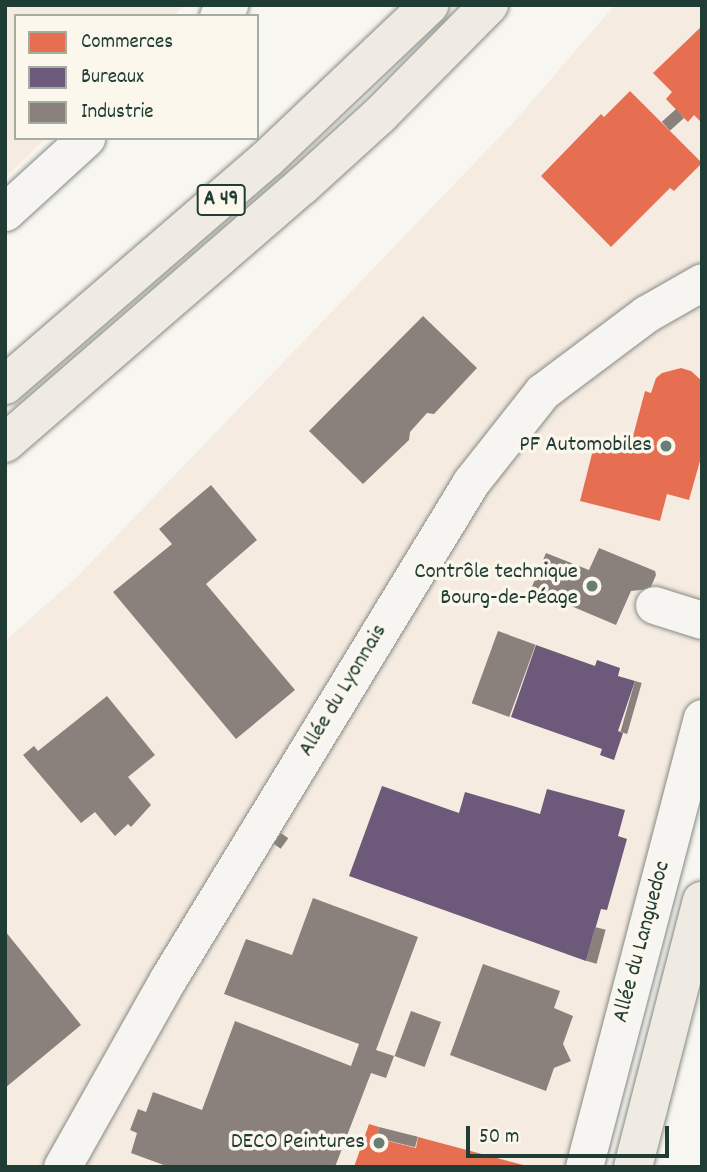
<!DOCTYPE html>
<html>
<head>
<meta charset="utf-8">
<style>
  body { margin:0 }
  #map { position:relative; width:707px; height:1172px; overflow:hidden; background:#f8f6f0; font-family:Dekko,sans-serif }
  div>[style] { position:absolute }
  .built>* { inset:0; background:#f6ebe0 }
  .shops>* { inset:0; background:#e76f51 }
  .offices>* { inset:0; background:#6d597a }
  .industry>* { inset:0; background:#8a817c; transform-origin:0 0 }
  .roads { filter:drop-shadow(0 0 2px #868b86) drop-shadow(0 0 2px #868b86) }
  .minor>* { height:37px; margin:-18.5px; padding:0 18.5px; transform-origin:18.5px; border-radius:18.5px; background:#f6f5f1 }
  .major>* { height:38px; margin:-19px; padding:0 19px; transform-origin:19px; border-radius:19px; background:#f0ebe2 }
  .highway>* { height:38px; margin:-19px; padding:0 19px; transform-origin:19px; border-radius:19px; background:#f0ebe2 }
  .dots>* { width:19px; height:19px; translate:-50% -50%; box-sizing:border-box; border:4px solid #fbf7ec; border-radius:50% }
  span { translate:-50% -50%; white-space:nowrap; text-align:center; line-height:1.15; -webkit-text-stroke:7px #fbf7ec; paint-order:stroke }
  .shield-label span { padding:2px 5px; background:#fbf7ec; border:2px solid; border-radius:5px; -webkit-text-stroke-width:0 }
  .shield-label { font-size:21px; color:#1f3d34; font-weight:700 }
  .poi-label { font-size:23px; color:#1f3d34 }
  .right { translate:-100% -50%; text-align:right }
  .street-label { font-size:23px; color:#1f3d34 }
  .frame { position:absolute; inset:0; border:7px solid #1f3d34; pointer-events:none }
  .legend { position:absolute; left:14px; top:14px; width:245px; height:126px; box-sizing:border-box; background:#fbf7ec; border:2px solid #a3ada2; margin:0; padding:9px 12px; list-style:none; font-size:21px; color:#1f3d34 }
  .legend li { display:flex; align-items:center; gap:14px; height:35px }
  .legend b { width:35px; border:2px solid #a3ada2 }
  .scale { position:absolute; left:466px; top:1126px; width:203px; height:32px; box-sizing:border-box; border:4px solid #1f3d34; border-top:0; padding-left:9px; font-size:21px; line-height:24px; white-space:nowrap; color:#1f3d34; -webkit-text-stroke:5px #fbf7ec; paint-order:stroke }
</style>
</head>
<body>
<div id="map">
  <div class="built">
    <div style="clip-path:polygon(5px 5px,184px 5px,174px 16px,16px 16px,16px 138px,46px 138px,5px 178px)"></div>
    <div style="clip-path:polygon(615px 5px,702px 5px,702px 760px,582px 1167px,5px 1167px,5px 641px,75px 579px,512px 124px)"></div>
  </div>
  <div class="shops">
    <div style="clip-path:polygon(702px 26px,702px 123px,694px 115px,688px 122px,684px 118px,666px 99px,672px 92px,653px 73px)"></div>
    <div style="clip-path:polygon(630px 91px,702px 163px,674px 191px,670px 188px,611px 247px,541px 176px,601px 114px,604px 117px)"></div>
    <div style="clip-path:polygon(681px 368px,691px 371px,702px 381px,702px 454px,689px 500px,667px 494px,660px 521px,580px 501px,595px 442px,629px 451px,645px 391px,651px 393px,656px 378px,662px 373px)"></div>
    <div style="clip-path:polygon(369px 1124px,379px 1127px,376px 1138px,416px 1148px,418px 1137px,531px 1167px,354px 1167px)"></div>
  </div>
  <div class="offices">
    <div style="clip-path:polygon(536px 645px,595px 666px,597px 660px,620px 668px,618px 676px,635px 681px,618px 731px,623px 733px,614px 760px,600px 755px,602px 749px,511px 717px)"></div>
    <div style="clip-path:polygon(382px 786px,459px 813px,465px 792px,540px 814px,547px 789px,625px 810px,618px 836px,627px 839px,607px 910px,601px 909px,586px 961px,349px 876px)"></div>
  </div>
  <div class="industry">
    <div style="left:676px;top:109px;width:12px;height:19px;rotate:48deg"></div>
    <div style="clip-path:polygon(423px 316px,477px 368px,434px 414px,427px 413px,410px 432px,409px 440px,363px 484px,309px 431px)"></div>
    <div style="clip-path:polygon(211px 485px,257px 540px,206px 584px,295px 690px,236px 739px,113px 592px,172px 544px,159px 529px)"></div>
    <div style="clip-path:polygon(599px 548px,655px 571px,656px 575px,650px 589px,631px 591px,616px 625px,531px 589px,546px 553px,589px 570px)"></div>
    <div style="left:498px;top:631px;width:40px;height:77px;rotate:20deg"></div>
    <div style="left:635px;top:681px;width:7px;height:53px;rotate:16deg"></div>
    <div style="clip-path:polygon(107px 696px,155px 755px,128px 777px,151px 805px,131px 827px,128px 824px,115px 836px,95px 812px,81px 823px,23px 755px,34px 746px,38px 751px)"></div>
    <div style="left:281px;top:833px;width:9px;height:13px;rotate:36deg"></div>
    <div style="clip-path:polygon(313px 898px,418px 937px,376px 1050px,394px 1056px,386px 1078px,371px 1073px,335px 1167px,169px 1167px,131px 1153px,137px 1133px,130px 1130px,138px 1109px,146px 1112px,153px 1092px,202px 1110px,235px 1021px,351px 1066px,359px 1044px,224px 994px,246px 939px,292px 955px)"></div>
    <div style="left:595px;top:927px;width:11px;height:35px;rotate:15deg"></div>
    <div style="clip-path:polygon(5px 931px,81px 1025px,5px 1088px)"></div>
    <div style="clip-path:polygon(483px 964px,560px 991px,554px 1008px,573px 1016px,563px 1044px,571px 1061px,554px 1068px,546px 1091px,450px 1055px)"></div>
    <div style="left:411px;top:1011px;width:32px;height:48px;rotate:20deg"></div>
    <div style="left:379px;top:1127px;width:40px;height:11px;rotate:14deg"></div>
  </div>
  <div class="roads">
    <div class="minor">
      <div style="left:218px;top:16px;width:16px;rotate:-45deg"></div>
      <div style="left:5px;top:212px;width:110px;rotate:-42.4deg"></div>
      <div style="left:654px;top:605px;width:50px;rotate:17.4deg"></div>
      <div style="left:62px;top:1167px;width:216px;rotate:-60.6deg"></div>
      <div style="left:168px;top:979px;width:582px;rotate:-58.63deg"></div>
      <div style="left:471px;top:482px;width:115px;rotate:-51.7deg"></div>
      <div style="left:542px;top:392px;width:130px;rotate:-36.9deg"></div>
      <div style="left:646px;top:314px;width:64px;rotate:-29.7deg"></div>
      <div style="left:584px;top:1167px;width:464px;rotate:-75.3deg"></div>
    </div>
    <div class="major">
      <div style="left:633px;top:1167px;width:275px;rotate:-75.5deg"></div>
    </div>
    <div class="highway">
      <div style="left:5px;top:385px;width:346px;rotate:-40.8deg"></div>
      <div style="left:267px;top:159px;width:224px;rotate:-43.5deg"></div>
      <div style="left:5px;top:443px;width:393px;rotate:-40.9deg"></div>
      <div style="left:302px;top:186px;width:105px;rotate:-42.3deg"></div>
      <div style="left:380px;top:115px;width:155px;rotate:-45.3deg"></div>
    </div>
  </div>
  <div class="dots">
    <div style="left:666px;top:446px;background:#6b7e76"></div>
    <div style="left:592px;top:586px;background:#6b7e76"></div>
    <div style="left:379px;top:1143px;background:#6b7e76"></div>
  </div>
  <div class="shield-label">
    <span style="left:221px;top:200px">A 49</span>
  </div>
  <div class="poi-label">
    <span class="right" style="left:652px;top:446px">PF Automobiles</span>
    <span class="right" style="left:578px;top:586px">Contrôle technique<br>Bourg-de-Péage</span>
    <span class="right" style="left:365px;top:1143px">DECO Peintures</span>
  </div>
  <div class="street-label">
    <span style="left:344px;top:691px;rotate:-59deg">Allée du Lyonnais</span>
    <span style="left:643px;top:942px;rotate:-75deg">Allée du Languedoc</span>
  </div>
  <div class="frame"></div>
  <ul class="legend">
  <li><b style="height:19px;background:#e76f51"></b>Commerces</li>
  <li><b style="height:19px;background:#6d597a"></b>Bureaux</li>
  <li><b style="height:19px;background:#8a817c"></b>Industrie</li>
  </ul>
  <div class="scale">50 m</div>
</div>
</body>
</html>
